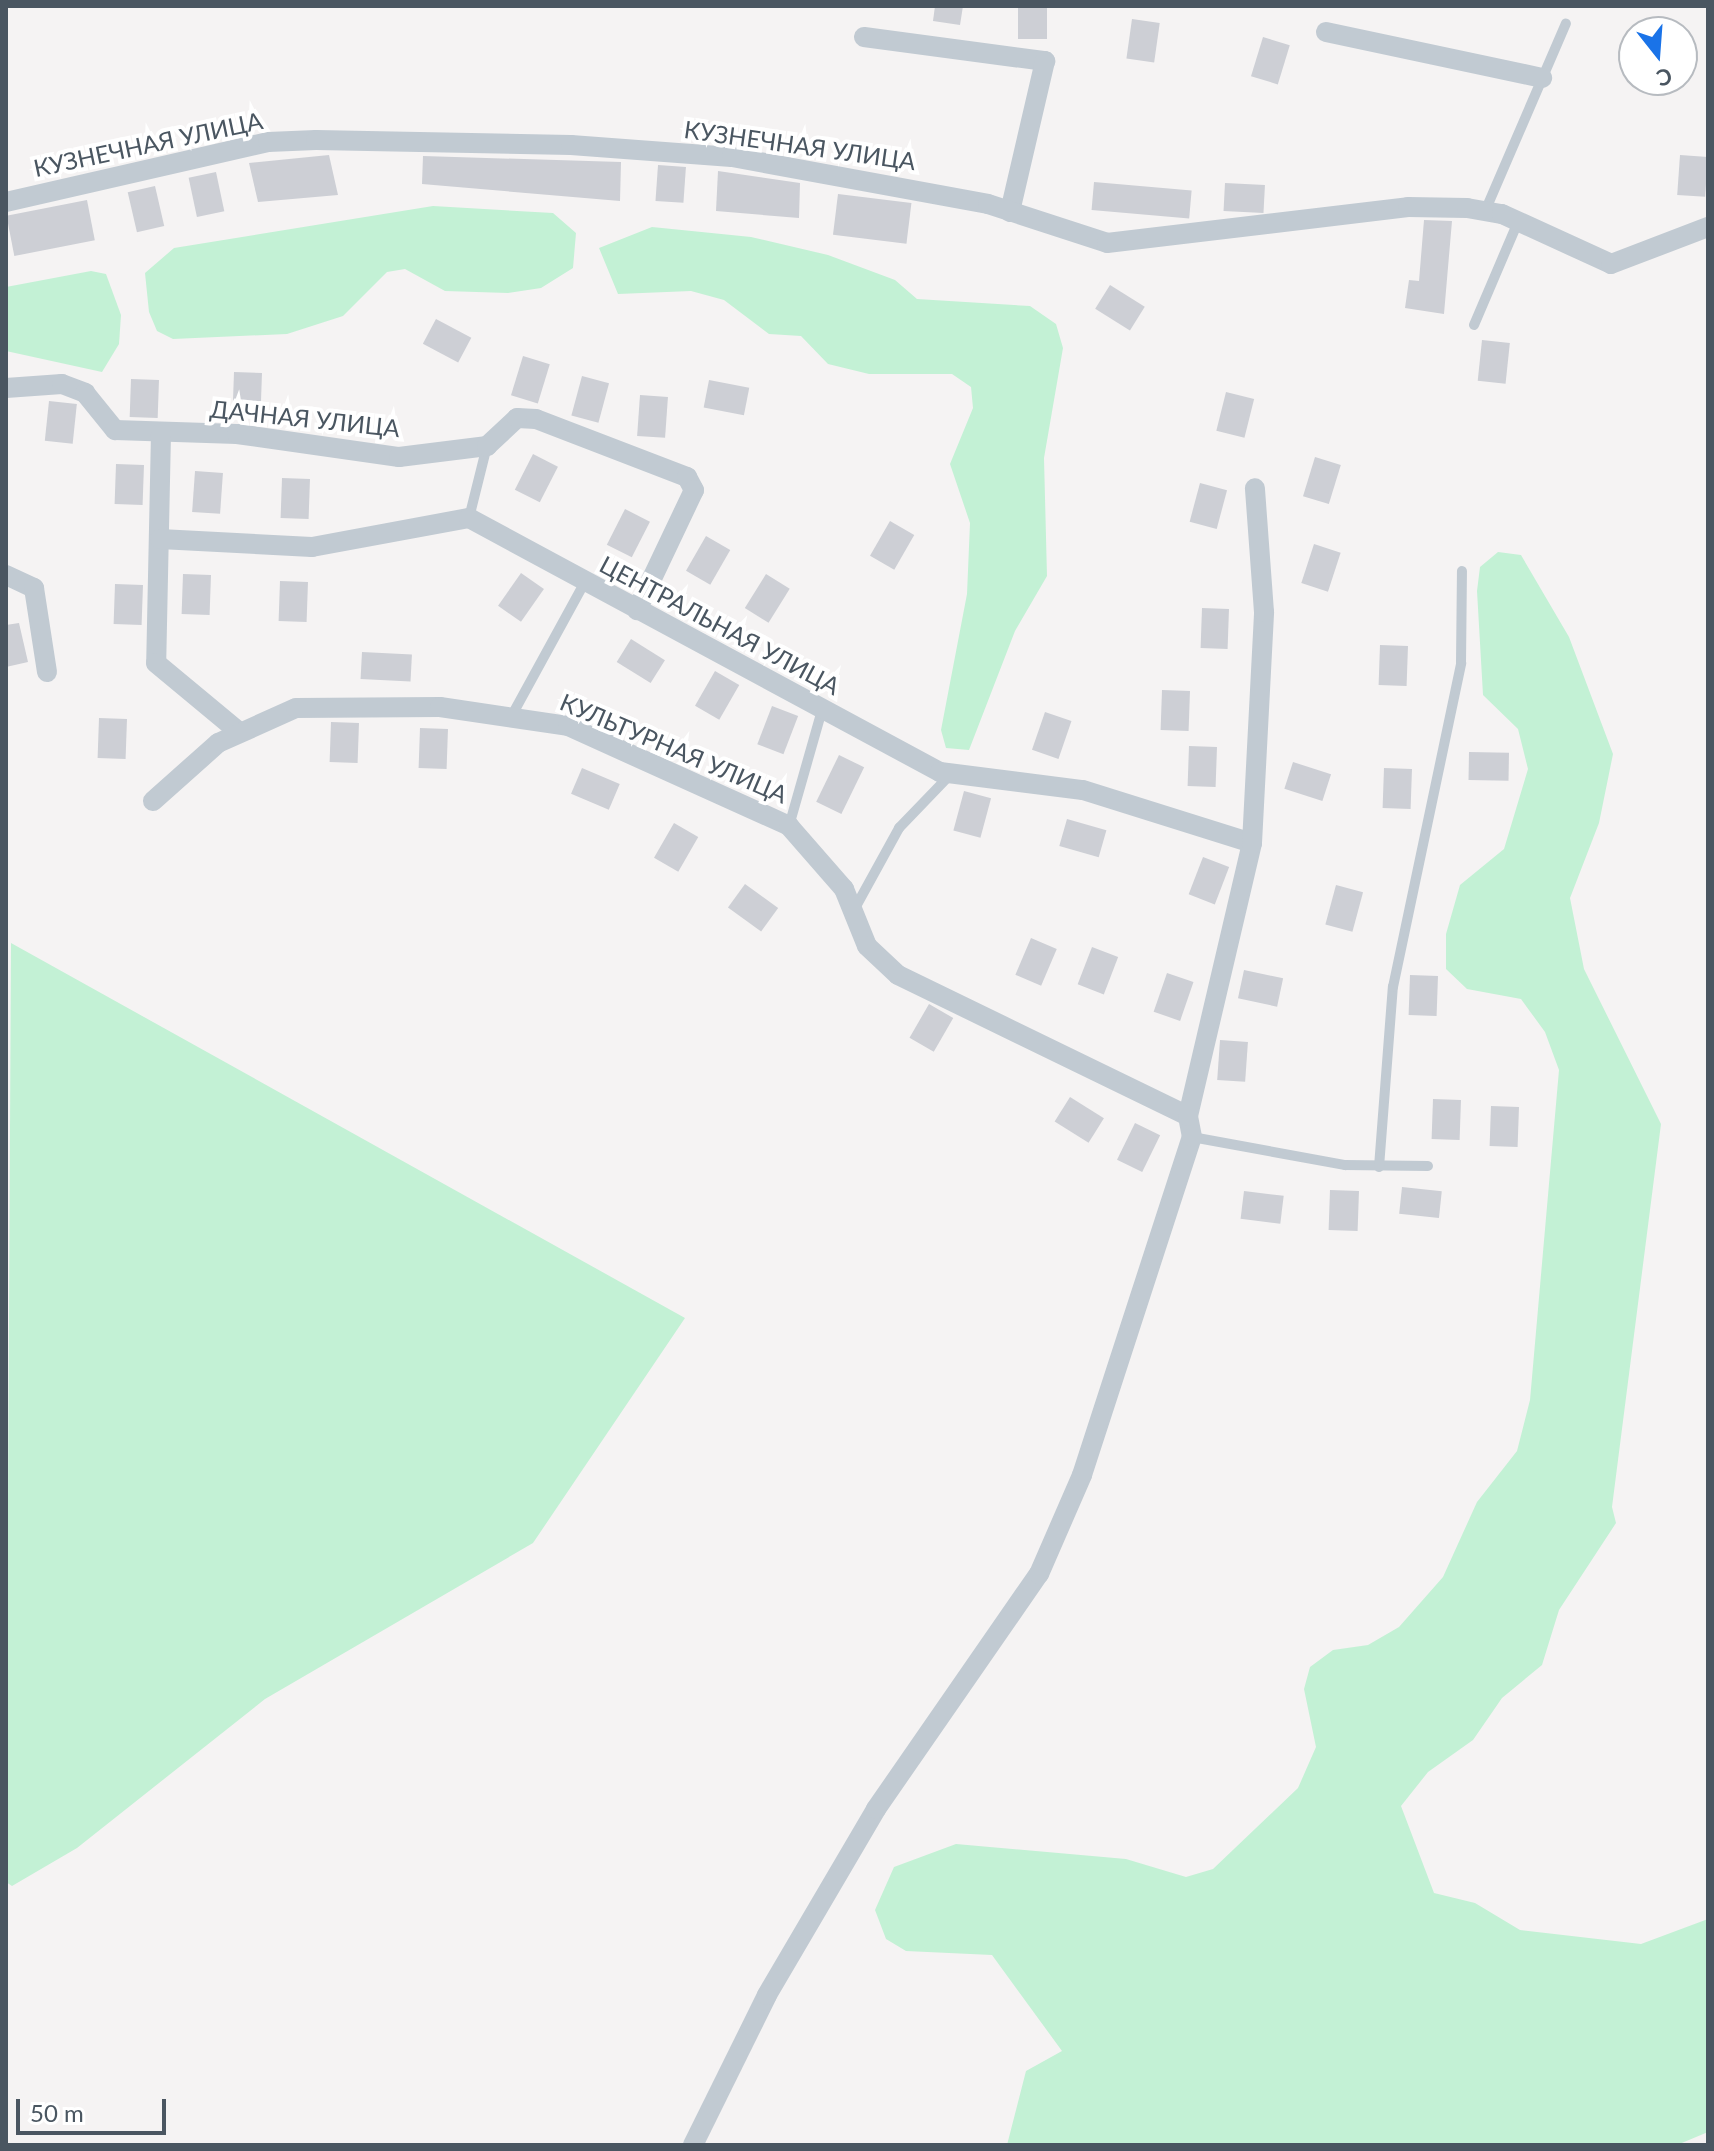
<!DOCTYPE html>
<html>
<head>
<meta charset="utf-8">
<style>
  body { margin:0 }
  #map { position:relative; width:1714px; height:2151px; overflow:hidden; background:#f5f3f3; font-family:Lato,sans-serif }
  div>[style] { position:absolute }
  .green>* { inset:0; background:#c3f1d5 }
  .building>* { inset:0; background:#cdcfd5; transform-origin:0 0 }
  .service>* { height:10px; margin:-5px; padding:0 5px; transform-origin:5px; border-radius:5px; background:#c1cad2 }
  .minor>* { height:20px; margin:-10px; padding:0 10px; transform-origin:10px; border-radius:10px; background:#c1cad2 }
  span { translate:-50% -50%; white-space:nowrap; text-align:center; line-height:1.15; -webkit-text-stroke:8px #fff; paint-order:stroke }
  .street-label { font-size:24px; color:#4a5661 }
  .frame { position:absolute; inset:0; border:8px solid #4a5661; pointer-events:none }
  .north { position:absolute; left:1618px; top:16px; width:80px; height:80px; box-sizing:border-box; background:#fff; border:2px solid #b7bbc0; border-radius:50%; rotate:163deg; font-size:22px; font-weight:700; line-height:32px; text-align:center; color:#4a5661 }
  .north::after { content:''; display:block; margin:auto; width:28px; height:36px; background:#1a73e8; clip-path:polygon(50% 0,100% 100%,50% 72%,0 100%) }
  .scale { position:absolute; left:16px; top:2099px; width:150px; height:36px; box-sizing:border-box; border:4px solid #4a5661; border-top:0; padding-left:10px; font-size:24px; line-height:28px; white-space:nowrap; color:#4a5661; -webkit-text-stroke:6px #fff; paint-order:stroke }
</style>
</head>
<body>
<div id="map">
  <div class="green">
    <div style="clip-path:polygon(433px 206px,553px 213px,576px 233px,573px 268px,541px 288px,508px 293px,445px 291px,405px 269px,387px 272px,343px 316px,287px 334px,173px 339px,157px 331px,149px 312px,145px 273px,174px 248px)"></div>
    <div style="clip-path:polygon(652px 227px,751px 237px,828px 255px,895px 280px,917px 299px,1030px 306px,1056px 324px,1063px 348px,1044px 458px,1047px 576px,1015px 631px,969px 750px,946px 748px,941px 730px,967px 594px,970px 523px,950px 464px,973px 408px,971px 387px,952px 374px,869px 374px,828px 364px,801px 336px,769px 334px,724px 300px,691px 291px,618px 294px,599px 248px)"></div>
    <div style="clip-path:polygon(91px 271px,106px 274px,121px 315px,119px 344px,102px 372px,6px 351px,6px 287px)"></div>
    <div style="clip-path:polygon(1498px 552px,1521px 555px,1569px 637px,1613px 754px,1599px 823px,1570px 898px,1584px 969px,1661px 1124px,1612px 1507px,1616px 1523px,1559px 1610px,1542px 1665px,1502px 1698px,1473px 1740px,1428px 1772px,1401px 1806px,1434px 1893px,1475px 1903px,1520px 1930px,1641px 1944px,1708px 1919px,1708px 2132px,1677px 2145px,1007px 2145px,1026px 2071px,1062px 2051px,992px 1955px,906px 1951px,886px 1939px,875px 1910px,894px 1867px,956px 1844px,1126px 1859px,1186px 1877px,1213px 1869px,1298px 1788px,1316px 1747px,1304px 1689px,1310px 1667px,1333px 1650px,1368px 1645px,1399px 1627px,1443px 1577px,1477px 1502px,1517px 1451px,1530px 1400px,1559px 1070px,1545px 1032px,1521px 999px,1467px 989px,1446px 969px,1446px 934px,1460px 885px,1504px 849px,1528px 769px,1518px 729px,1483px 695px,1477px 591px,1480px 567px)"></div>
    <div style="clip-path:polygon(11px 943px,685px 1318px,533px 1543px,265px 1699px,77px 1848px,12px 1886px,6px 1882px)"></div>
  </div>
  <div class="building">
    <div style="clip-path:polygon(935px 6px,963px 6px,960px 25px,933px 21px)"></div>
    <div style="left:1018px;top:6px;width:29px;height:33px"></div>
    <div style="left:1132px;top:19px;width:28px;height:40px;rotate:8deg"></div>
    <div style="left:1263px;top:37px;width:28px;height:41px;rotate:17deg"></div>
    <div style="clip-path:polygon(329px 155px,338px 195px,258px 202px,249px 163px)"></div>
    <div style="left:1680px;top:155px;width:28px;height:40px;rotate:4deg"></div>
    <div style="clip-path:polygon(423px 156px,621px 162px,620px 201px,422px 184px)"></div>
    <div style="left:658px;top:165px;width:28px;height:36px;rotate:4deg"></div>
    <div style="clip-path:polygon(718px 171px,800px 183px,799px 218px,716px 211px)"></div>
    <div style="left:216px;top:172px;width:40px;height:28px;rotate:78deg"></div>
    <div style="left:1094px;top:182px;width:98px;height:28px;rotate:5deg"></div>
    <div style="left:1225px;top:183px;width:40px;height:28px;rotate:3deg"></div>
    <div style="left:155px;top:186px;width:41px;height:28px;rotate:77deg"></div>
    <div style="left:838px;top:194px;width:74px;height:41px;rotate:7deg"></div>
    <div style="left:87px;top:200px;width:41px;height:82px;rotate:79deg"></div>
    <div style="clip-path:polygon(1424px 220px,1452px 221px,1444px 314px,1405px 308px,1409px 280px,1419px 281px)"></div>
    <div style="left:1110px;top:285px;width:41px;height:28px;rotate:32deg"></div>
    <div style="left:436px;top:319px;width:40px;height:28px;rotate:28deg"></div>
    <div style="left:1482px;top:340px;width:28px;height:41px;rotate:6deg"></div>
    <div style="left:523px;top:356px;width:28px;height:41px;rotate:17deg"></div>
    <div style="left:234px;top:372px;width:28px;height:40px;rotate:2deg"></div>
    <div style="left:582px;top:376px;width:28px;height:41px;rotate:15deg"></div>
    <div style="left:131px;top:379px;width:28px;height:38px;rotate:2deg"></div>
    <div style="left:709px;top:380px;width:41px;height:28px;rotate:11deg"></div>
    <div style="left:1226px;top:392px;width:29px;height:40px;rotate:14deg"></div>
    <div style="left:640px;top:395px;width:28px;height:41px;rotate:4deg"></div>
    <div style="left:49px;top:401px;width:28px;height:40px;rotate:6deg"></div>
    <div style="left:533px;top:454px;width:28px;height:40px;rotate:27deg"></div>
    <div style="left:1315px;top:457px;width:27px;height:41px;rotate:17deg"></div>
    <div style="left:116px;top:464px;width:28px;height:40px;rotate:2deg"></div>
    <div style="left:195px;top:471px;width:28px;height:41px;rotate:4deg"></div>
    <div style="left:282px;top:478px;width:28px;height:40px;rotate:2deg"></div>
    <div style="left:1200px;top:483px;width:28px;height:40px;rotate:15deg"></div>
    <div style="left:625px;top:509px;width:28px;height:40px;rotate:27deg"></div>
    <div style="left:890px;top:521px;width:28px;height:40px;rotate:30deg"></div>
    <div style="left:706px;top:536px;width:28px;height:40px;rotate:30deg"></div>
    <div style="left:1314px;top:544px;width:28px;height:41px;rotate:18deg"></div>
    <div style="left:521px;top:573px;width:28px;height:40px;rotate:35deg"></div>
    <div style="left:183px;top:574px;width:28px;height:40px;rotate:2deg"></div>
    <div style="left:766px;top:574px;width:28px;height:40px;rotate:32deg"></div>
    <div style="left:280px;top:581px;width:28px;height:40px;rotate:2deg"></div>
    <div style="left:115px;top:584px;width:28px;height:40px;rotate:2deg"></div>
    <div style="left:1202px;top:608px;width:27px;height:40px;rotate:2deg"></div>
    <div style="clip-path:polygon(19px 623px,28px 662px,6px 667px,6px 625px)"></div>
    <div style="left:631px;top:639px;width:40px;height:27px;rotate:32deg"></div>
    <div style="left:1380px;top:645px;width:28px;height:40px;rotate:2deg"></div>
    <div style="left:362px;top:652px;width:50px;height:27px;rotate:3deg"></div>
    <div style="left:715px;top:671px;width:28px;height:40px;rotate:30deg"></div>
    <div style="left:1162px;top:690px;width:28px;height:40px;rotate:2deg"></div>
    <div style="left:772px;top:706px;width:28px;height:41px;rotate:21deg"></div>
    <div style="left:1045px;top:712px;width:28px;height:40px;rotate:19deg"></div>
    <div style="left:99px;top:718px;width:28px;height:40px;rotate:2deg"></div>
    <div style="left:331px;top:722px;width:28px;height:40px;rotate:2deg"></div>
    <div style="left:420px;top:728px;width:28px;height:40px;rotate:2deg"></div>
    <div style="left:1189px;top:746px;width:28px;height:40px;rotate:2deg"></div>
    <div style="left:1469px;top:752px;width:40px;height:28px;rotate:1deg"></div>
    <div style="left:839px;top:755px;width:28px;height:52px;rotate:26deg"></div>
    <div style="left:1293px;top:762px;width:40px;height:28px;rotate:18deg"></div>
    <div style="left:582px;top:768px;width:41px;height:28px;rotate:23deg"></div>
    <div style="left:1384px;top:768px;width:28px;height:40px;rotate:2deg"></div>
    <div style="left:964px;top:791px;width:28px;height:41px;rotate:15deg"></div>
    <div style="left:1067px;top:819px;width:41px;height:28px;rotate:16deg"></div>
    <div style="left:674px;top:823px;width:28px;height:40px;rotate:30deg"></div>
    <div style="left:1203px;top:857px;width:28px;height:40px;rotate:21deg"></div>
    <div style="left:745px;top:884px;width:41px;height:29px;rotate:36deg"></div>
    <div style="left:1336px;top:885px;width:28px;height:41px;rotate:15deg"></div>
    <div style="left:1031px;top:938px;width:28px;height:40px;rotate:23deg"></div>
    <div style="left:1092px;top:947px;width:28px;height:40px;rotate:21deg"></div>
    <div style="left:1244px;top:970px;width:40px;height:29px;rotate:12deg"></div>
    <div style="left:1167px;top:973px;width:28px;height:41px;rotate:19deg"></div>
    <div style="left:1410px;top:975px;width:28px;height:40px;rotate:2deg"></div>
    <div style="left:929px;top:1004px;width:28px;height:39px;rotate:30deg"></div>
    <div style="left:1220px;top:1040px;width:28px;height:40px;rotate:4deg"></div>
    <div style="left:1070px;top:1097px;width:40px;height:29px;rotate:32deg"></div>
    <div style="left:1433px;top:1099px;width:28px;height:40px;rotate:2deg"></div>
    <div style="left:1491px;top:1106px;width:28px;height:40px;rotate:2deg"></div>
    <div style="left:1135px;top:1123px;width:28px;height:41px;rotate:26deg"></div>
    <div style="left:1402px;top:1187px;width:40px;height:27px;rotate:6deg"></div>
    <div style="left:1330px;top:1190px;width:29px;height:40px;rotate:2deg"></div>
    <div style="left:1244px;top:1191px;width:40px;height:28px;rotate:7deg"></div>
  </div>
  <div class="service">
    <div style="left:1486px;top:209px;width:202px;rotate:-66.7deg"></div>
    <div style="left:1474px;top:325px;width:112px;rotate:-66.9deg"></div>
    <div style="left:469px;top:518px;width:74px;rotate:-76deg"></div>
    <div style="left:511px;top:717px;width:154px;rotate:-61.3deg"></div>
    <div style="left:789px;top:826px;width:121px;rotate:-74.1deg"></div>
    <div style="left:854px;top:910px;width:94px;rotate:-61.2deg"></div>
    <div style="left:899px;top:828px;width:72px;rotate:-46.1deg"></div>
    <div style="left:1192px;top:1137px;width:156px;rotate:10.4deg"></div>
    <div style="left:1345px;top:1165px;width:83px;rotate:0.7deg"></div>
    <div style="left:1379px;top:1167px;width:181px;rotate:-85.6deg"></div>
    <div style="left:1393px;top:987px;width:331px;rotate:-78.1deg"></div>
    <div style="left:1461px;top:663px;width:92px;rotate:-89.4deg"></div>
  </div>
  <div class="minor">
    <div style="left:1326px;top:32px;width:221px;rotate:12deg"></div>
    <div style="left:864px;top:37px;width:183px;rotate:7.6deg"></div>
    <div style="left:1045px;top:61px;width:155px;rotate:103.1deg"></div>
    <div style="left:6px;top:202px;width:269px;rotate:-12.9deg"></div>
    <div style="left:268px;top:142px;width:48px;rotate:-2.4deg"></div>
    <div style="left:316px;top:140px;width:255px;rotate:1.1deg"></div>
    <div style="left:571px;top:145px;width:161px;rotate:4.3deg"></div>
    <div style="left:732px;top:157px;width:260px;rotate:10.4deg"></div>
    <div style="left:988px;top:204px;width:125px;rotate:18.1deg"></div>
    <div style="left:1107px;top:243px;width:303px;rotate:-6.8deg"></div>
    <div style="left:1408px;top:207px;width:59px;rotate:1deg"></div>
    <div style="left:1467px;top:208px;width:36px;rotate:10deg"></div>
    <div style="left:1502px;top:214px;width:120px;rotate:24.6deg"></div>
    <div style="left:1611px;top:264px;width:104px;rotate:-20.9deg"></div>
    <div style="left:6px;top:388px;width:56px;rotate:-4.1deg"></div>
    <div style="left:62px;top:384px;width:25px;rotate:21deg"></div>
    <div style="left:85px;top:393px;width:48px;rotate:51deg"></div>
    <div style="left:115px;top:430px;width:122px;rotate:1.9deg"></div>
    <div style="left:237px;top:434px;width:164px;rotate:8.1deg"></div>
    <div style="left:399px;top:457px;width:89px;rotate:-7.1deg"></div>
    <div style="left:487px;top:446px;width:41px;rotate:-43deg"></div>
    <div style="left:517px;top:418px;width:19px;rotate:3deg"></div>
    <div style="left:536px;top:419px;width:162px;rotate:21deg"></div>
    <div style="left:687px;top:477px;width:15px;rotate:62deg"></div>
    <div style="left:694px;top:490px;width:133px;rotate:115.4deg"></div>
    <div style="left:161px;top:433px;width:230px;rotate:91.2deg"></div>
    <div style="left:156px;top:663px;width:108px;rotate:39.7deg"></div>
    <div style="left:160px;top:539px;width:152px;rotate:3deg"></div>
    <div style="left:312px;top:547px;width:160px;rotate:-10.5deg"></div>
    <div style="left:469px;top:518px;width:535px;rotate:28.34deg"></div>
    <div style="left:940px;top:772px;width:144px;rotate:7.2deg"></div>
    <div style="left:1083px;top:790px;width:177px;rotate:17.4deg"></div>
    <div style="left:6px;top:575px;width:31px;rotate:25deg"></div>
    <div style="left:34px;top:588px;width:85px;rotate:81.2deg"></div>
    <div style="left:153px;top:801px;width:87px;rotate:-41.7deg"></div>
    <div style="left:218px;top:743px;width:85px;rotate:-24.2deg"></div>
    <div style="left:296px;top:708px;width:144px;rotate:-0.4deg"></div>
    <div style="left:440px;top:707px;width:129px;rotate:8.4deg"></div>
    <div style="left:568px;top:726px;width:243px;rotate:24.3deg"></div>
    <div style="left:789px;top:826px;width:84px;rotate:48.9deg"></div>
    <div style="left:844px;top:889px;width:61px;rotate:68deg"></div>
    <div style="left:867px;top:946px;width:42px;rotate:43.1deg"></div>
    <div style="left:898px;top:975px;width:322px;rotate:25.9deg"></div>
    <div style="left:693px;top:2145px;width:167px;rotate:-63.7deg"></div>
    <div style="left:767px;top:1995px;width:216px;rotate:-59.6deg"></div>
    <div style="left:876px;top:1809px;width:286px;rotate:-55.3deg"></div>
    <div style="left:1039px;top:1574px;width:108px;rotate:-66.5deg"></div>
    <div style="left:1082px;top:1475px;width:355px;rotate:-72deg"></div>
    <div style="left:1192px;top:1137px;width:21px;rotate:-101deg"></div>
    <div style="left:1188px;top:1116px;width:280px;rotate:-76.8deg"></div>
    <div style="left:1252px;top:843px;width:231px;rotate:-87deg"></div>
    <div style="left:1264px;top:612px;width:124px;rotate:-94.2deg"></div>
  </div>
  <div class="street-label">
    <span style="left:148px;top:144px;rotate:-12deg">КУЗНЕЧНАЯ УЛИЦА</span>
    <span style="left:800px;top:145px;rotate:8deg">КУЗНЕЧНАЯ УЛИЦА</span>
    <span style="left:305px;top:418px;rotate:6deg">ДАЧНАЯ УЛИЦА</span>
    <span style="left:720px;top:625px;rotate:28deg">ЦЕНТРАЛЬНАЯ УЛИЦА</span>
    <span style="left:674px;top:748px;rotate:23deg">КУЛЬТУРНАЯ УЛИЦА</span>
  </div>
  <div class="frame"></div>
  <div class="north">С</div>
  <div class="scale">50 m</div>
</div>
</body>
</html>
